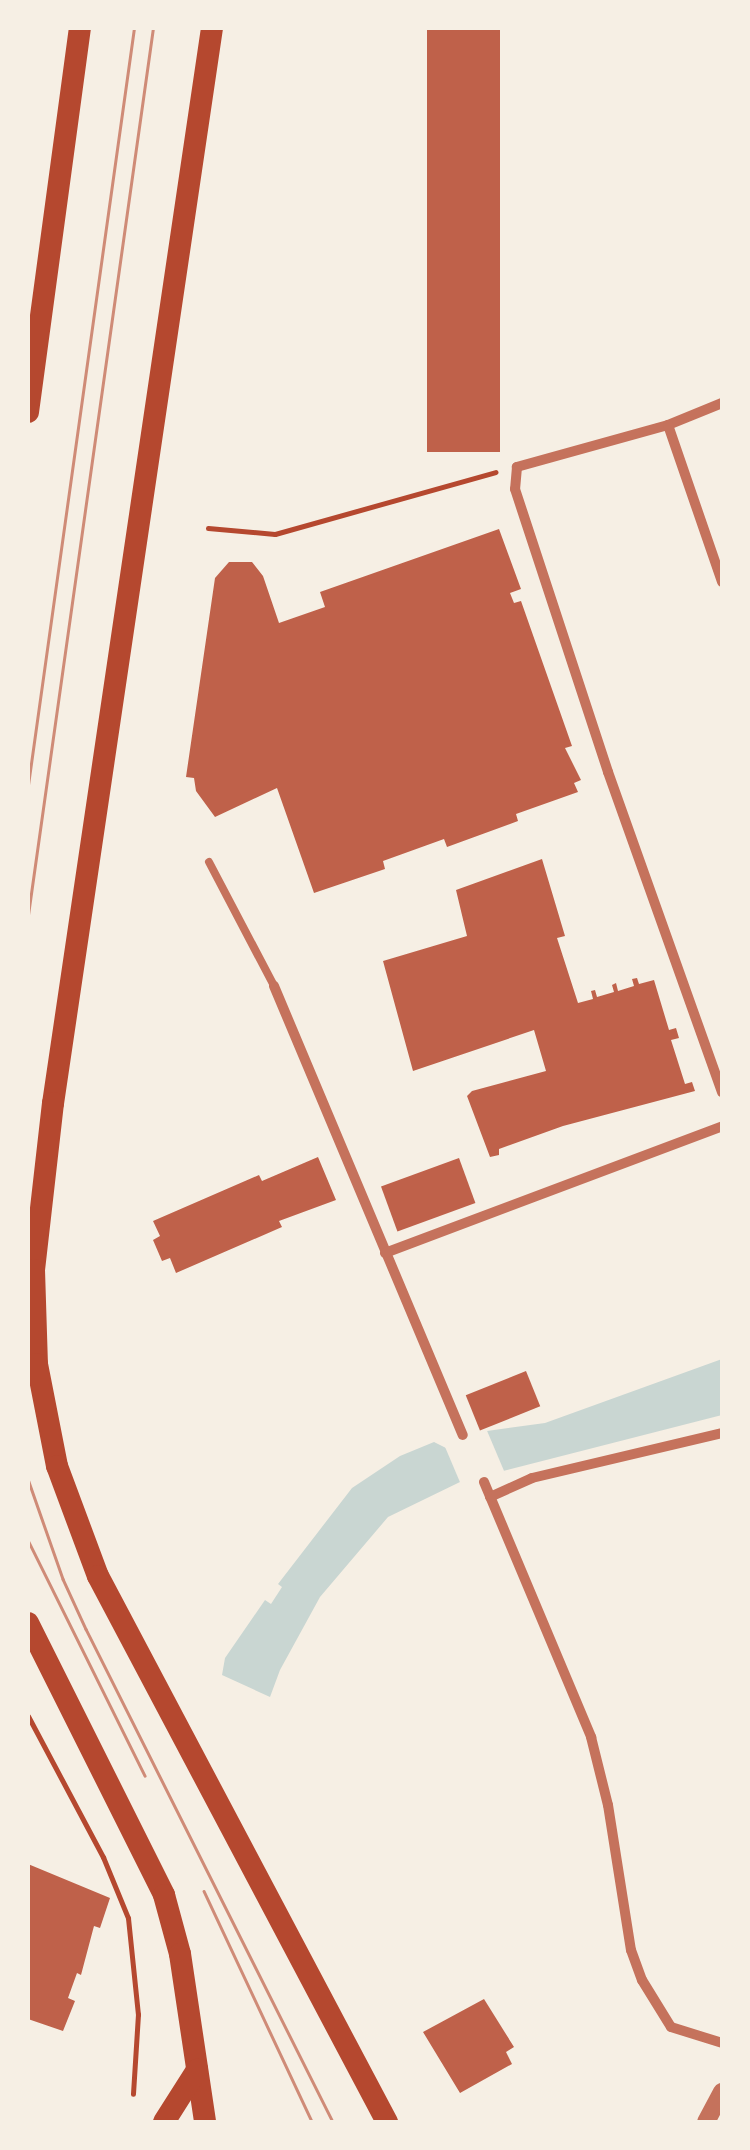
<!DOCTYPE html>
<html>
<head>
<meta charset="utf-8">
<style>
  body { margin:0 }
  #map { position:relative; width:750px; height:2150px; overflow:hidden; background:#f6efe4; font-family:"PT Sans",sans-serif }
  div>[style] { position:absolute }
  .water>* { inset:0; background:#c9d6d2 }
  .pier>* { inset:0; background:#f6efe4; transform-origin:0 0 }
  .building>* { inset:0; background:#bf614a; transform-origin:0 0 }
  .path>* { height:5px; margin:-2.5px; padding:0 2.5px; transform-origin:2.5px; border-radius:2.5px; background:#b5482f }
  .service>* { height:8px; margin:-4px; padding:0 4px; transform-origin:4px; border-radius:4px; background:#c5725c }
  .minor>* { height:10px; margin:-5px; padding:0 5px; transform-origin:5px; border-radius:5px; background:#c5725c }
  .tertiary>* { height:18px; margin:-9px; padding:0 9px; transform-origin:9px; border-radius:9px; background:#c5725c }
  .primary>* { height:22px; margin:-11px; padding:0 11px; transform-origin:11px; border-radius:11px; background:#b5482f }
  .tram>* { height:2.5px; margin:-1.25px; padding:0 1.25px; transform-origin:1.25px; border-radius:1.25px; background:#cf8b77 }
  span { translate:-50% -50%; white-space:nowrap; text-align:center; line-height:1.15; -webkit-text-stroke:10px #f6efe4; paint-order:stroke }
  .frame { position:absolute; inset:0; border:30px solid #f6efe4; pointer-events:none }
</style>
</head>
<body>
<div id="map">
  <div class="water">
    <div style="clip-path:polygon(722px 1359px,722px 1415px,460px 1482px,388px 1517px,320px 1597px,280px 1670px,270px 1697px,222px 1675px,225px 1658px,265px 1600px,271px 1604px,282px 1587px,278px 1584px,352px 1488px,400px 1456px,434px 1442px,446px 1448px,487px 1431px,545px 1423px)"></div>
  </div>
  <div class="pier">
    <div style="left:485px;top:1426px;width:51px;height:45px;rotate:67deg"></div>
  </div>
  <div class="building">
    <div style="left:427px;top:28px;width:73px;height:424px"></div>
    <div style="clip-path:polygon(499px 529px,521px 589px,510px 593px,514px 603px,521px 601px,572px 746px,565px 748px,581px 780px,574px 783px,578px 792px,516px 814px,518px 821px,447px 847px,444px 839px,383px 861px,385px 869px,314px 893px,277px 788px,215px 817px,196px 791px,194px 778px,186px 777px,215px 578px,229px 562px,252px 562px,263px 576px,279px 623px,325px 607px,320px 592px)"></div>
    <div style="clip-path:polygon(542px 859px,565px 936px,557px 938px,578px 1003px,593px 999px,591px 991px,595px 990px,597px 997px,614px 992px,612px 985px,616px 983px,618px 991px,634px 986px,632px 979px,637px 978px,639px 984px,654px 980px,669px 1030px,676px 1028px,679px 1038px,671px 1040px,685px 1084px,692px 1082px,695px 1091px,563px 1126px,499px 1149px,499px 1155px,490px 1157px,467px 1096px,472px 1091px,546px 1071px,534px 1030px,413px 1071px,383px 961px,467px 936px,456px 890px)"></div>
    <div style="clip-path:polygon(318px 1157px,336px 1200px,279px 1221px,282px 1227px,176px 1273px,170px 1258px,162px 1261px,153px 1240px,160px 1236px,153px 1221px,259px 1175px,262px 1181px)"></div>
    <div style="left:459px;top:1158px;width:48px;height:83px;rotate:70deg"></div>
    <div style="left:526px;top:1371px;width:38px;height:65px;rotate:68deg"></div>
    <div style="clip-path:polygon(28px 1864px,110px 1898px,100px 1928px,94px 1926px,81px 1975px,77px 1973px,68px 1998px,75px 2001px,63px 2031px,28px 2019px)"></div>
    <div style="clip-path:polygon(484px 1999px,514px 2047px,506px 2052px,512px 2064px,460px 2093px,423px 2032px)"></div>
  </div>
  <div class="path">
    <div style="left:208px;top:528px;width:67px;rotate:5.1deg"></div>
    <div style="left:275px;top:534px;width:229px;rotate:-15.7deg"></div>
    <div style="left:28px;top:1716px;width:160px;rotate:62deg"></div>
    <div style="left:103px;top:1857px;width:66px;rotate:67.7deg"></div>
    <div style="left:128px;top:1918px;width:97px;rotate:84.1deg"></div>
    <div style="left:138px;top:2014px;width:80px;rotate:93.6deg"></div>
  </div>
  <div class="service">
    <div style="left:209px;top:862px;width:140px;rotate:62.3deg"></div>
  </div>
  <div class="minor">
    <div style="left:722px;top:403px;width:58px;rotate:157.8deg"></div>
    <div style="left:668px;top:425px;width:157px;rotate:164.5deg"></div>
    <div style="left:517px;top:467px;width:22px;rotate:95deg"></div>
    <div style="left:515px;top:489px;width:298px;rotate:71.8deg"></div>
    <div style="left:608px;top:772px;width:340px;rotate:70.4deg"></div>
    <div style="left:668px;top:425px;width:166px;rotate:71deg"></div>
    <div style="left:274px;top:986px;width:487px;rotate:67.2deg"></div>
    <div style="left:385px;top:1253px;width:360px;rotate:-20.6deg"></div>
    <div style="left:484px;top:1482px;width:277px;rotate:67.2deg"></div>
    <div style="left:591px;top:1737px;width:70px;rotate:76deg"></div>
    <div style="left:608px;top:1805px;width:147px;rotate:81deg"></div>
    <div style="left:631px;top:1950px;width:32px;rotate:70deg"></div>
    <div style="left:642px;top:1980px;width:55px;rotate:58.3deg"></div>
    <div style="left:671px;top:2027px;width:53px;rotate:17.4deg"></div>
    <div style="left:490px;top:1497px;width:46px;rotate:-24.3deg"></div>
    <div style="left:532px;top:1478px;width:195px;rotate:-13.3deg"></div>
  </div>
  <div class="tertiary">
    <div style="left:706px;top:2122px;width:34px;rotate:-62deg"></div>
  </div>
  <div class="primary">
    <div style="left:212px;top:28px;width:1087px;rotate:98.41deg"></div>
    <div style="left:53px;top:1103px;width:168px;rotate:96.5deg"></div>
    <div style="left:34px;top:1270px;width:94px;rotate:88.2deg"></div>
    <div style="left:37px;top:1364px;width:104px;rotate:78.9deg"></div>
    <div style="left:57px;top:1466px;width:117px;rotate:69.6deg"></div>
    <div style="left:98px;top:1576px;width:618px;rotate:62.11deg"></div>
    <div style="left:28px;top:412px;width:388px;rotate:-82.3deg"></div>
    <div style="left:28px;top:1623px;width:304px;rotate:63.4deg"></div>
    <div style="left:164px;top:1895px;width:61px;rotate:74.8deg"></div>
    <div style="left:180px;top:1954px;width:170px;rotate:81.5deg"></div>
    <div style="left:164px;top:2122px;width:62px;rotate:-57.6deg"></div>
  </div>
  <div class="tram">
    <div style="left:28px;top:785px;width:764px;rotate:-82.03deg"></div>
    <div style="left:28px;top:915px;width:896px;rotate:-81.98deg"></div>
    <div style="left:28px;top:1479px;width:106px;rotate:70.7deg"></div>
    <div style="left:63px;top:1579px;width:55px;rotate:65.3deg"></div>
    <div style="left:86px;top:1629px;width:551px;rotate:63.39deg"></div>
    <div style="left:28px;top:1540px;width:263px;rotate:63.6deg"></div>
    <div style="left:204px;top:1891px;width:255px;rotate:64.9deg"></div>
  </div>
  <div class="frame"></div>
</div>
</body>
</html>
